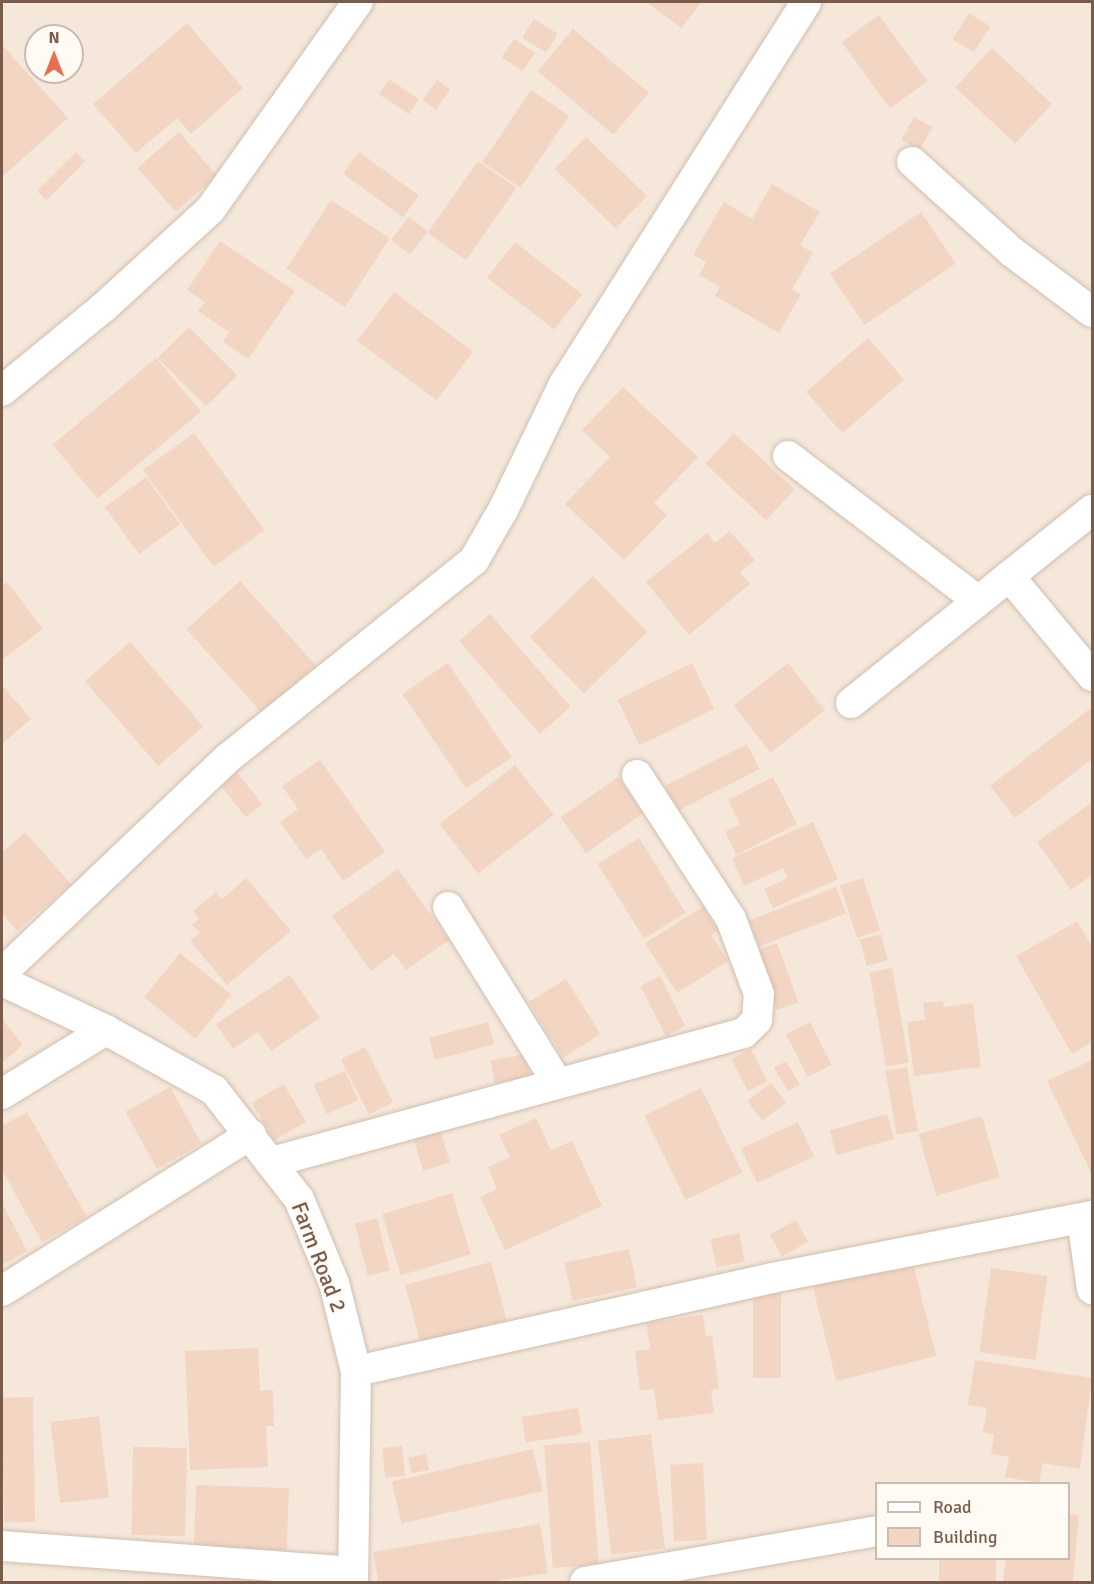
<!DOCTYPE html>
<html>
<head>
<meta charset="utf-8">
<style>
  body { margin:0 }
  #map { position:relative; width:1094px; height:1584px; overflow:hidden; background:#fdf6ec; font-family:Signika,sans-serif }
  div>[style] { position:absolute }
  .residential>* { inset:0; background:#f5e8da }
  .building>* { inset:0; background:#f3d5c3; transform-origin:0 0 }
  .roads { filter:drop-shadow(0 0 2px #d1beb0) drop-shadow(0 0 2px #d1beb0) }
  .street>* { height:30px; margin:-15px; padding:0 15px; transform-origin:15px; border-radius:15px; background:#fff }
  span { translate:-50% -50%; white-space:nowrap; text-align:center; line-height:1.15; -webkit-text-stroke:4.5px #fffaf3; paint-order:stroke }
  .street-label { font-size:22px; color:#7a5c4d }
  .frame { position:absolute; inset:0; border:3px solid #7a5c4d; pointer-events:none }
  .legend { position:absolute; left:875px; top:1482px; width:195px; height:78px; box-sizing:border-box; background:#fffaf3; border:2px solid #cabbb1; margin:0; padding:8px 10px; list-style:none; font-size:18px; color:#7a5c4d }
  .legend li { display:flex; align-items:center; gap:12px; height:30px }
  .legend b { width:30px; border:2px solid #cabbb1 }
  .north { position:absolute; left:24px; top:24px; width:60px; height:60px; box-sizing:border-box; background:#fffaf3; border:2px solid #cabbb1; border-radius:50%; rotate:0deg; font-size:16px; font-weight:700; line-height:24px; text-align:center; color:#7a5c4d }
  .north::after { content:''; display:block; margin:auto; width:21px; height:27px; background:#e76f51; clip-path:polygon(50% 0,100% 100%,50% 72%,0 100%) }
</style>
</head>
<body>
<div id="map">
  <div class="residential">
    <div style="clip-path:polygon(evenodd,2px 2px,1092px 2px,1092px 1582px,2px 1582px,2px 2px,36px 36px,72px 36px,72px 72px,36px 72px,36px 36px,2px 2px,876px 1484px,1068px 1484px,1068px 1558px,876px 1558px,876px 1484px)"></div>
  </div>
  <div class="building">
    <div style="clip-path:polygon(646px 2px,702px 2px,681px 28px)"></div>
    <div style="left:969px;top:13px;width:25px;height:31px;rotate:32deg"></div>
    <div style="left:879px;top:15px;width:82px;height:46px;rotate:54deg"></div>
    <div style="left:534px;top:19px;width:28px;height:22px;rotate:32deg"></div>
    <div style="clip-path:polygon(187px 23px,243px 88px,191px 134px,177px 118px,136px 153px,93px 104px)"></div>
    <div style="left:573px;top:29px;width:99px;height:55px;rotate:40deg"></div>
    <div style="left:514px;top:39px;width:25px;height:22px;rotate:34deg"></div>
    <div style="clip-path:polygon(2px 45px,68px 118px,2px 177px)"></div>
    <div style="left:992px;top:48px;width:82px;height:54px;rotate:43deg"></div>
    <div style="left:389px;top:79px;width:36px;height:18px;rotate:34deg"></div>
    <div style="left:437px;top:80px;width:16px;height:25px;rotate:35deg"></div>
    <div style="left:531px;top:90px;width:46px;height:87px;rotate:34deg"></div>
    <div style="left:914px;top:117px;width:21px;height:26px;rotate:29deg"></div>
    <div style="left:179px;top:132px;width:58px;height:55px;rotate:49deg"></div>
    <div style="left:586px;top:137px;width:85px;height:45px;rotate:44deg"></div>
    <div style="left:76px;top:152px;width:13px;height:55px;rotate:45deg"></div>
    <div style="left:359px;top:152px;width:74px;height:27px;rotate:36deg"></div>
    <div style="left:478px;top:161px;width:47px;height:88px;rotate:35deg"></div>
    <div style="clip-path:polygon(772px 184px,820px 212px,800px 245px,813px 253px,792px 289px,801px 294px,779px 333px,715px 296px,720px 287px,699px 275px,706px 262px,693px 255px,724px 202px,752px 219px)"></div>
    <div style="left:331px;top:200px;width:70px;height:82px;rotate:33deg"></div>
    <div style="left:921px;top:212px;width:62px;height:110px;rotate:56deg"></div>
    <div style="left:409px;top:217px;width:24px;height:29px;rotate:38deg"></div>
    <div style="clip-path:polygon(220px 241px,295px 291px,248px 359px,223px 342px,229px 332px,198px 311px,205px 302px,187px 290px)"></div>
    <div style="left:515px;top:242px;width:85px;height:45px;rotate:38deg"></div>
    <div style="left:394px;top:292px;width:99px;height:61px;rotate:37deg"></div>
    <div style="left:189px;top:327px;width:68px;height:44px;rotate:45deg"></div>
    <div style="left:868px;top:338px;width:55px;height:82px;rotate:49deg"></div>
    <div style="left:156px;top:358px;width:70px;height:135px;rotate:50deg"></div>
    <div style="clip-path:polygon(623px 387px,698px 457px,654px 503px,667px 515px,624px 560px,565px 504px,610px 457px,582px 430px)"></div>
    <div style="left:194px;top:433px;width:120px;height:63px;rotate:54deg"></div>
    <div style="left:734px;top:433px;width:83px;height:42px;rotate:43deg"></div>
    <div style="left:146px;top:477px;width:58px;height:51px;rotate:54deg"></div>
    <div style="clip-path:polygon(730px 531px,755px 560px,740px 572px,750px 584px,689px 635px,646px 582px,707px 533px,715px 543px)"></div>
    <div style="left:593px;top:576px;width:78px;height:88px;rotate:46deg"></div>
    <div style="left:240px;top:581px;width:113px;height:72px;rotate:48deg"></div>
    <div style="clip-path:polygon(7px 582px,43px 629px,2px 660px,2px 587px)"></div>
    <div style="left:490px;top:614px;width:123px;height:41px;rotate:49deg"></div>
    <div style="left:130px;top:642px;width:112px;height:60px;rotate:49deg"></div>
    <div style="left:448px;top:663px;width:114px;height:55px;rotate:56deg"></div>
    <div style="left:692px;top:663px;width:51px;height:83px;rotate:64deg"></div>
    <div style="left:788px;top:663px;width:60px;height:69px;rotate:52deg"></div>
    <div style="clip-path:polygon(2px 685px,31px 719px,2px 744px)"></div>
    <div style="clip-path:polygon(1092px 707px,1092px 759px,1015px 818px,990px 786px)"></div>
    <div style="left:747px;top:744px;width:28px;height:92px;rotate:63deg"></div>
    <div style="clip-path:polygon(320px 760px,385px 852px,343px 881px,321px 849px,306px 859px,280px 822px,298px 809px,282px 786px)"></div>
    <div style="left:515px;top:765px;width:63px;height:96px;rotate:52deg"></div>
    <div style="left:237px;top:772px;width:41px;height:21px;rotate:52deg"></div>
    <div style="left:618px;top:777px;width:44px;height:70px;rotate:55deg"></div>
    <div style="clip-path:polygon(773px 777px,797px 824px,736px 855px,725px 832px,740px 824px,728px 800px)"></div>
    <div style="clip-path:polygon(1092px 802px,1092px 875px,1071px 890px,1037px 842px)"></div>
    <div style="clip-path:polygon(813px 822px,838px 879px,773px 908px,764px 889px,788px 878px,783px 868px,744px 886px,732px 858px)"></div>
    <div style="clip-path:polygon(25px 832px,71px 884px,17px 931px,2px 913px,2px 853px)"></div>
    <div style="left:639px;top:838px;width:88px;height:49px;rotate:58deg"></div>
    <div style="clip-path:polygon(398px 869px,449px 940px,406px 970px,394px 954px,371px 971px,332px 916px)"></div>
    <div style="clip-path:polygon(246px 878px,291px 931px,227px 985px,190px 941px,200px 933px,192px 925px,199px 919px,193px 911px,216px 892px,222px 899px)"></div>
    <div style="left:863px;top:878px;width:55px;height:24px;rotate:72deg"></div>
    <div style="left:836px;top:887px;width:28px;height:93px;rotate:69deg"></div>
    <div style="clip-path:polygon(703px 907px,718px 931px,711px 935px,728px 961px,677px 993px,645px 943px)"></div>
    <div style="clip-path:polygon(1077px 921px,1092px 947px,1092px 1042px,1072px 1054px,1016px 956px)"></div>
    <div style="left:881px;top:934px;width:27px;height:22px;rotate:75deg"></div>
    <div style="left:777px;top:943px;width:63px;height:23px;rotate:70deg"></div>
    <div style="left:180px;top:953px;width:66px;height:57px;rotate:39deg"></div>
    <div style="left:892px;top:968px;width:96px;height:23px;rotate:80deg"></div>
    <div style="clip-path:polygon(290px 975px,320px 1018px,271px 1051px,258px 1032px,233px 1049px,216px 1024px)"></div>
    <div style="left:660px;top:976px;width:56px;height:22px;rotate:63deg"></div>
    <div style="left:566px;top:979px;width:65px;height:44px;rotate:58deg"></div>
    <div style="clip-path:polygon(943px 1001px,944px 1007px,973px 1003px,981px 1067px,914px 1076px,907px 1022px,925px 1020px,923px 1003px)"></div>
    <div style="clip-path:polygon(2px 1019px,23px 1045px,2px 1063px)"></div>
    <div style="left:488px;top:1022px;width:23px;height:61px;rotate:75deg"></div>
    <div style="left:810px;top:1022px;width:48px;height:27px;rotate:63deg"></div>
    <div style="left:365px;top:1047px;width:62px;height:27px;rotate:63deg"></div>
    <div style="left:751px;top:1049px;width:36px;height:22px;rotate:63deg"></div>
    <div style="left:526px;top:1054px;width:23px;height:36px;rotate:80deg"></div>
    <div style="clip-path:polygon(1092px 1060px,1092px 1173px,1091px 1173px,1047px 1081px)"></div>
    <div style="left:786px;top:1061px;width:27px;height:14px;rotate:59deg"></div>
    <div style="left:907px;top:1067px;width:65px;height:22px;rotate:80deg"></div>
    <div style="left:345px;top:1071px;width:32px;height:34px;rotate:66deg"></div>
    <div style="left:771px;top:1083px;width:25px;height:30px;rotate:53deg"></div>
    <div style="left:284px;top:1084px;width:44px;height:37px;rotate:60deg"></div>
    <div style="left:170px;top:1087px;width:65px;height:51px;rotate:61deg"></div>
    <div style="left:701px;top:1088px;width:94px;height:63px;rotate:64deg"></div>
    <div style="clip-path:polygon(27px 1112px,87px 1217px,42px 1242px,2px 1170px,2px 1126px)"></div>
    <div style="left:887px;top:1114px;width:26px;height:60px;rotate:74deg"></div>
    <div style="left:982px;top:1116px;width:64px;height:66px;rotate:74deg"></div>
    <div style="clip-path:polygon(536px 1118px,551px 1150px,572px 1141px,602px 1206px,505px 1250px,480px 1197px,497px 1189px,488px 1167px,510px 1157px,499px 1135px)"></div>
    <div style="left:798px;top:1122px;width:38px;height:63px;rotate:65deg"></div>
    <div style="left:440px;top:1130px;width:34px;height:28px;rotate:73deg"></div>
    <div style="left:452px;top:1193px;width:64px;height:73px;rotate:73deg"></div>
    <div style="clip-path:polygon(2px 1203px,27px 1251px,2px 1265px)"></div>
    <div style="left:377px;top:1218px;width:54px;height:23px;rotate:76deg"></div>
    <div style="left:796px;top:1220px;width:25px;height:30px;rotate:61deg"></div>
    <div style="left:739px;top:1233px;width:29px;height:29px;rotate:78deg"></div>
    <div style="left:629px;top:1249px;width:39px;height:66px;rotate:78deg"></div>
    <div style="left:912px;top:1259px;width:100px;height:103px;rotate:76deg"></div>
    <div style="left:491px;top:1262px;width:60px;height:89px;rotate:75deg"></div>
    <div style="left:991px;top:1268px;width:57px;height:85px;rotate:8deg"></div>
    <div style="left:753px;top:1293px;width:28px;height:85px"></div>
    <div style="clip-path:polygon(703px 1315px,706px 1336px,712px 1335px,719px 1389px,711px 1390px,714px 1413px,658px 1420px,654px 1389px,640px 1391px,635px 1351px,650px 1349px,646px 1323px)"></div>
    <div style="clip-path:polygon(258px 1348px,260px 1391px,273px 1390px,274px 1426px,266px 1426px,268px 1467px,190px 1470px,185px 1351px)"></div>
    <div style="clip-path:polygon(975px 1360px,1092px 1378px,1080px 1469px,1043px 1463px,1039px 1483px,1005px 1477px,1009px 1457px,991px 1454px,994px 1434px,983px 1432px,987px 1408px,968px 1405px)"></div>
    <div style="left:33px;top:1397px;width:125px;height:31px;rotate:89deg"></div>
    <div style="left:578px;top:1408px;width:26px;height:57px;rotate:81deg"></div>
    <div style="left:99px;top:1416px;width:82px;height:49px;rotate:83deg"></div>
    <div style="left:651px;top:1434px;width:115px;height:54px;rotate:83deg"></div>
    <div style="left:590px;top:1442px;width:123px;height:46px;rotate:86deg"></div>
    <div style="left:402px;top:1446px;width:30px;height:20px;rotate:84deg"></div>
    <div style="left:133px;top:1447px;width:54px;height:88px;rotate:1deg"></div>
    <div style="left:533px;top:1449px;width:43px;height:145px;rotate:77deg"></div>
    <div style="left:426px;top:1454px;width:16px;height:18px;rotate:79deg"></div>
    <div style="left:703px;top:1463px;width:77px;height:33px;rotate:87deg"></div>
    <div style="left:196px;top:1485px;width:93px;height:62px;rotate:2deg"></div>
    <div style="clip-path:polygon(1068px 1514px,1079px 1515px,1073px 1582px,1003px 1582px,1006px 1558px,1068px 1558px)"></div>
    <div style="clip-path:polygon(540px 1524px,548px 1573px,489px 1582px,378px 1582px,373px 1552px)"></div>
    <div style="left:939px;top:1558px;width:57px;height:24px"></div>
  </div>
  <div class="roads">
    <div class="street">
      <div style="left:912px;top:162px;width:135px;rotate:42deg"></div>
      <div style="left:1012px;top:252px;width:100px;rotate:36.9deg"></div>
      <div style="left:2px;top:391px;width:132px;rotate:-39.5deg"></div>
      <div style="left:104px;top:307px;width:144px;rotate:-42.5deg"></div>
      <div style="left:210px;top:210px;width:255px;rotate:-54.6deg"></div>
      <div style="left:788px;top:456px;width:239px;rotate:37.3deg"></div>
      <div style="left:1009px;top:576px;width:130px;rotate:50.3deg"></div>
      <div style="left:851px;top:703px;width:309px;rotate:-38.7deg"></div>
      <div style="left:448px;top:907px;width:208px;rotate:58.1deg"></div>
      <div style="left:2px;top:973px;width:312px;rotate:-43.6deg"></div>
      <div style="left:228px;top:758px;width:316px;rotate:-38.8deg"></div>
      <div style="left:474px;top:560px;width:58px;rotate:-59.9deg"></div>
      <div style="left:503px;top:510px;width:140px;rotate:-64.2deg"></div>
      <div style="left:564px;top:384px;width:452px;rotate:-57.6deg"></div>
      <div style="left:2px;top:981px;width:115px;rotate:25.2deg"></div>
      <div style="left:106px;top:1030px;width:124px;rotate:29.1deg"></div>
      <div style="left:214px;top:1090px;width:138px;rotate:52.1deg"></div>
      <div style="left:299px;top:1199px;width:91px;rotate:67.4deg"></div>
      <div style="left:334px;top:1283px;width:91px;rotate:76deg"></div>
      <div style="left:356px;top:1371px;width:211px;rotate:90.8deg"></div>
      <div style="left:2px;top:1094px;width:122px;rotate:-31.6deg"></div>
      <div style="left:272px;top:1162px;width:489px;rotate:-15.3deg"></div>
      <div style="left:744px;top:1033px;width:18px;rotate:-45deg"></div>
      <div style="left:757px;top:1020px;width:26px;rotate:-86deg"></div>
      <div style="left:759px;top:994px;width:80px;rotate:-110.5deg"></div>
      <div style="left:731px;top:919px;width:172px;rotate:-123.1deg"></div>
      <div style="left:1082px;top:1219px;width:71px;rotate:81.9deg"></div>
      <div style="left:2px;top:1291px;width:294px;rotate:-32.2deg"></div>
      <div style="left:356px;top:1371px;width:426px;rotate:-12.6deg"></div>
      <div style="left:772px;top:1278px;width:326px;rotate:-11deg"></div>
      <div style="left:2px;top:1546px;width:352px;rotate:4.2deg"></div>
      <div style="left:585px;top:1582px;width:295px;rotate:-9.9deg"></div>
    </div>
  </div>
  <div class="street-label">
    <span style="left:319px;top:1257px;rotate:69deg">Farm Road 2</span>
  </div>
  <div class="frame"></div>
  <ul class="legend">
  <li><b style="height:8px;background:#fff"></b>Road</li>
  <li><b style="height:16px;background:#f3d5c3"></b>Building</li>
  </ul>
  <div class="north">N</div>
</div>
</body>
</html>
